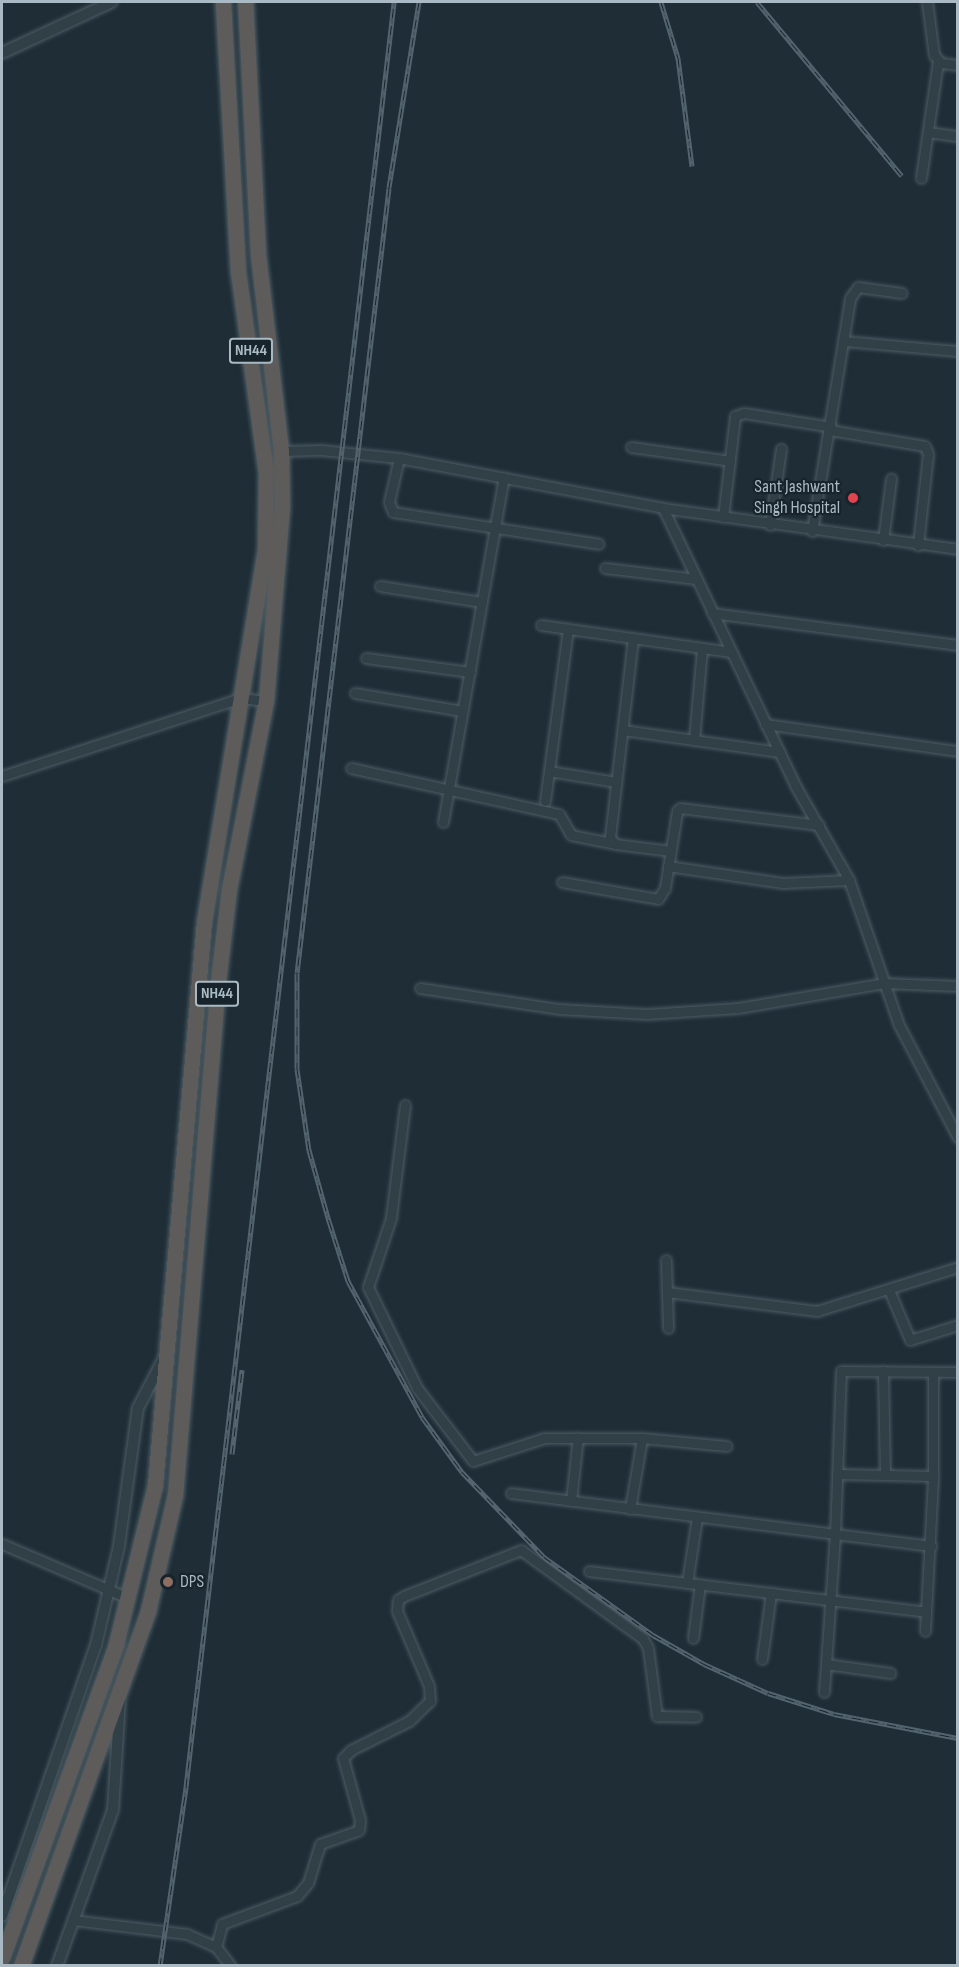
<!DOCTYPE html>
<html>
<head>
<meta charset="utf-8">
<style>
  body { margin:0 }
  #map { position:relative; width:959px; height:1967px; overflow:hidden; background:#1e2d36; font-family:"Sofia Sans Condensed",sans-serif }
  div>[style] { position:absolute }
  .roads { filter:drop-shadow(0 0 2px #4e5d65) drop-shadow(0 0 2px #4e5d65) }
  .minor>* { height:9px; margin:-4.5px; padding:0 4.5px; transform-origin:4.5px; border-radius:4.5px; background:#313f46 }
  .tertiary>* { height:10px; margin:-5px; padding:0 5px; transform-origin:5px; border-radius:5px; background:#313f46 }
  .trunk>* { height:15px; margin:-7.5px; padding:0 7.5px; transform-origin:7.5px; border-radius:7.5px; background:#5e5c5a }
  .rail>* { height:5px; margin-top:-2.5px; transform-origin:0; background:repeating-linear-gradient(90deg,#17242b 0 9px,#53646e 0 18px); box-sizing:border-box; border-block:2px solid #53646e }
  .dots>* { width:16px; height:16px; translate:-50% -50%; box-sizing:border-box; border:3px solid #17242b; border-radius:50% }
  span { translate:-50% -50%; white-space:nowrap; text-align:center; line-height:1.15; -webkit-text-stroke:4.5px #17242b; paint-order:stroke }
  .shield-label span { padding:2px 4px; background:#17242b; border:2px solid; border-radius:4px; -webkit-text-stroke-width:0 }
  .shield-label { font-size:16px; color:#aabac4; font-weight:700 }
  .poi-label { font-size:18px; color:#aabac4 }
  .right { translate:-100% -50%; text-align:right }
  .left { translate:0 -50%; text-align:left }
  .frame { position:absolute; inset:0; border:3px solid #aabac4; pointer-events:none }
</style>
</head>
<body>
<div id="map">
  <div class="roads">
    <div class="minor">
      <div style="left:927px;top:2px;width:53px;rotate:82.5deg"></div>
      <div style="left:934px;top:55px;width:11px;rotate:49deg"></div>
      <div style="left:941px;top:63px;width:17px;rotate:7deg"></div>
      <div style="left:928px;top:132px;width:30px;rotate:8deg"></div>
      <div style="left:921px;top:178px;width:118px;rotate:-81.7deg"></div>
      <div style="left:843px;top:341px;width:115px;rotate:5deg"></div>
      <div style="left:830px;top:430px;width:96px;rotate:9.6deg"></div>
      <div style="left:925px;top:446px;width:9px;rotate:69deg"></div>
      <div style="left:928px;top:454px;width:92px;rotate:96.3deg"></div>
      <div style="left:631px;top:447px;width:100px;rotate:8deg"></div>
      <div style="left:281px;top:451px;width:40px;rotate:-1.4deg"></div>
      <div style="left:321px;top:450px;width:78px;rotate:5.9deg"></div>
      <div style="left:399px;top:458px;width:269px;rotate:10.7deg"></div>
      <div style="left:663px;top:508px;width:298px;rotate:7.9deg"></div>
      <div style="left:399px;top:458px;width:45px;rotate:102.8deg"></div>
      <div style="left:389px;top:502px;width:11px;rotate:68deg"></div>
      <div style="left:393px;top:512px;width:208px;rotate:8.8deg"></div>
      <div style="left:663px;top:508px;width:309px;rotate:64.5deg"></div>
      <div style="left:796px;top:787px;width:107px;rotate:60.3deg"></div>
      <div style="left:849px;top:880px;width:153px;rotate:71deg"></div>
      <div style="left:899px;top:1025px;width:127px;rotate:62.4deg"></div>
      <div style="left:723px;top:517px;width:102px;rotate:-83.2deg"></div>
      <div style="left:735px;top:416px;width:9px;rotate:-18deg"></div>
      <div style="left:744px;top:413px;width:88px;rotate:9.1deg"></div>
      <div style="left:770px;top:525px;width:77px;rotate:-81.8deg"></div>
      <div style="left:812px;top:531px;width:236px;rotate:-80.7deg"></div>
      <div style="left:850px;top:298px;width:14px;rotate:-54deg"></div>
      <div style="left:858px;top:287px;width:44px;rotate:7.8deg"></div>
      <div style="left:883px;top:540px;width:62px;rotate:-82.5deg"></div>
      <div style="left:605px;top:568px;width:92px;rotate:6.9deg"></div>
      <div style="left:380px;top:586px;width:103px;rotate:8.9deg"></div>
      <div style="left:712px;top:613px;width:248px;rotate:7.4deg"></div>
      <div style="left:541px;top:625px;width:192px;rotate:8.1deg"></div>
      <div style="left:633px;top:638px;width:201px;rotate:96.6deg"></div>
      <div style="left:610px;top:838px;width:8px;rotate:50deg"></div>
      <div style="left:615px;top:844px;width:56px;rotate:7.1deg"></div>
      <div style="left:366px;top:658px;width:105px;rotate:7.7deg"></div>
      <div style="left:355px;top:693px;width:109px;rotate:9.5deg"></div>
      <div style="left:765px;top:724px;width:195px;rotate:8deg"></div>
      <div style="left:623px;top:730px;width:158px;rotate:8deg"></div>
      <div style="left:694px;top:740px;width:92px;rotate:-85deg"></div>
      <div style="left:351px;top:768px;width:213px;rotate:12.5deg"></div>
      <div style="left:559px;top:814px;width:24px;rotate:60deg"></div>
      <div style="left:571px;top:835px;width:41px;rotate:11.3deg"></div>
      <div style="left:549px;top:771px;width:68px;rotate:9.3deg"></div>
      <div style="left:2px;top:776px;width:251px;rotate:-18.1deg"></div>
      <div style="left:241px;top:698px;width:25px;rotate:7deg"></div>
      <div style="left:545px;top:801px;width:174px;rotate:-82.4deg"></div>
      <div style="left:443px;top:822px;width:350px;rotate:-80deg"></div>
      <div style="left:668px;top:866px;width:116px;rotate:8.4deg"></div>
      <div style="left:783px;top:883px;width:66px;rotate:-2.6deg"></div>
      <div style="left:562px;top:882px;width:97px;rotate:10deg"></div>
      <div style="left:658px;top:899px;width:13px;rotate:-58deg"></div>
      <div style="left:665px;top:888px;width:78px;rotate:-81.1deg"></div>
      <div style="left:677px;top:811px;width:4px;rotate:-45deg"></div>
      <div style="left:680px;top:808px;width:140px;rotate:7deg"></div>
      <div style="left:420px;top:988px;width:141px;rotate:8.6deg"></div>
      <div style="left:559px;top:1009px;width:88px;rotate:3.3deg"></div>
      <div style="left:647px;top:1014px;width:91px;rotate:-3.8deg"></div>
      <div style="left:738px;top:1008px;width:148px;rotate:-9.7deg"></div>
      <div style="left:884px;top:983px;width:74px;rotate:2.3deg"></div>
      <div style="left:405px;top:1105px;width:114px;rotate:97.1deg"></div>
      <div style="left:391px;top:1218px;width:73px;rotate:108.4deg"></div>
      <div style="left:368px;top:1287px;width:112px;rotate:64.1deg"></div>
      <div style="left:417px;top:1388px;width:92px;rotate:52.5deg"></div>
      <div style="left:473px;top:1461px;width:75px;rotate:-17.9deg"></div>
      <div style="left:544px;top:1438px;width:98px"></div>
      <div style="left:666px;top:1260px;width:68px;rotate:88.3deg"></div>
      <div style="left:889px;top:1290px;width:54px;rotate:67.2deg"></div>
      <div style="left:910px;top:1340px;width:50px;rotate:-17.4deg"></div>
      <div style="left:667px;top:1292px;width:151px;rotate:7.2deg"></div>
      <div style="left:817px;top:1311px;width:148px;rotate:-17.3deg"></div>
      <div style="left:883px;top:1371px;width:104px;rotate:88.9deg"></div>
      <div style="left:837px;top:1474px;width:96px;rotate:1.2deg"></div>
      <div style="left:511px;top:1493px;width:327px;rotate:7.2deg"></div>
      <div style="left:835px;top:1534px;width:163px;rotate:-87.9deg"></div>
      <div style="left:841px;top:1371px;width:117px;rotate:0.5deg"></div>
      <div style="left:571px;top:1501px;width:64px;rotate:-83.8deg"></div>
      <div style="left:630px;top:1509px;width:72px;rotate:-80.4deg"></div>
      <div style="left:642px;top:1438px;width:85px;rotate:5.4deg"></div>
      <div style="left:2px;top:1544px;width:137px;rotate:23.2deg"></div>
      <div style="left:589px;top:1571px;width:339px;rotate:6.9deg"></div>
      <div style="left:687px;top:1583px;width:67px;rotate:-81.4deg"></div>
      <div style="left:925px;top:1631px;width:155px;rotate:-87deg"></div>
      <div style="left:933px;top:1476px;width:104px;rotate:-90deg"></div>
      <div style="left:693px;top:1638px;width:54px;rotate:-82.6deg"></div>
      <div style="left:762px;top:1659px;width:67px;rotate:-82.2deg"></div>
      <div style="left:826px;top:1664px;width:65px;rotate:8deg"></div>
      <div style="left:824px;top:1692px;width:158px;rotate:-86deg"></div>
      <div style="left:835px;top:1534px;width:97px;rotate:7.1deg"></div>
      <div style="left:73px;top:1920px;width:115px;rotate:7deg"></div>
      <div style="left:187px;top:1934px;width:32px;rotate:24deg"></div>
      <div style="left:216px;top:1947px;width:24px;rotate:52deg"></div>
      <div style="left:216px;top:1947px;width:24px;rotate:-75deg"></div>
      <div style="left:222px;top:1924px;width:80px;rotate:-20.5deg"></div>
      <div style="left:297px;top:1896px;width:17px;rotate:-50deg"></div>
      <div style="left:308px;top:1883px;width:41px;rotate:-72.9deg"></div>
      <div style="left:320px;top:1844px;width:41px;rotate:-19.7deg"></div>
      <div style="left:359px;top:1830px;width:10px;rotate:-84deg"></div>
      <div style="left:360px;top:1820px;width:64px;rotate:-105.3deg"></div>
      <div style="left:343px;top:1758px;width:11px;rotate:-45deg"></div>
      <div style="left:351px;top:1750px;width:65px;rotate:-26.6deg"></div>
      <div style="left:409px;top:1721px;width:29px;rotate:-44deg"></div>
      <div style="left:430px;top:1701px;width:15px;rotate:-94deg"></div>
      <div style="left:429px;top:1686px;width:82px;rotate:-113.1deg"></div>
      <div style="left:397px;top:1611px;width:11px;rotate:-85deg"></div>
      <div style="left:398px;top:1600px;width:7px;rotate:-34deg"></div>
      <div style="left:404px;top:1596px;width:126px;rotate:-21.5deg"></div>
      <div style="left:521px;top:1550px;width:151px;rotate:36.1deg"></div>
      <div style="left:643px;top:1639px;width:10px;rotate:61deg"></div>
      <div style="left:648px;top:1648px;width:69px;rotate:82.5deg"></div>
      <div style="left:657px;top:1716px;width:39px;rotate:1deg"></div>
    </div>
    <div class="tertiary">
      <div style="left:2px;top:53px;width:121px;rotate:-24.9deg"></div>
      <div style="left:2px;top:1916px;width:287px;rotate:-70.9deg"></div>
      <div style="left:96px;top:1645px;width:102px;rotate:-76.9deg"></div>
      <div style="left:119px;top:1546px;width:139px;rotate:-82.2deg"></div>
      <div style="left:138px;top:1408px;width:59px;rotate:-62.6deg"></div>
      <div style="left:57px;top:1966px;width:166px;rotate:-70.3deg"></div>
      <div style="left:113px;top:1810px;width:112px;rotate:-86.4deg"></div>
    </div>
    <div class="trunk">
      <div style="left:2px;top:1958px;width:334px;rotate:-70deg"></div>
      <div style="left:116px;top:1644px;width:164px;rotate:-76.2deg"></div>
      <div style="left:155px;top:1485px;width:565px;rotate:-85.03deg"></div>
      <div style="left:204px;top:922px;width:377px;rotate:-80.7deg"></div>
      <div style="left:265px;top:550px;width:77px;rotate:-89.3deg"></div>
      <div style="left:266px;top:473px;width:203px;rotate:-97.9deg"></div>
      <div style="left:238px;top:272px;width:270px;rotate:-93.2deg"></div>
      <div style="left:21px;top:1966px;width:377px;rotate:-70.3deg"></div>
      <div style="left:148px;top:1611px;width:119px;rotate:-76.9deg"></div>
      <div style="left:175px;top:1495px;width:516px;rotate:-85.22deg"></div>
      <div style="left:218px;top:981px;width:93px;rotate:-83.2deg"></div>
      <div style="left:229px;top:889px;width:192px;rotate:-78.9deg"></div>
      <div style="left:266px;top:701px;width:194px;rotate:-85.3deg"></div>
      <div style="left:282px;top:508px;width:57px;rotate:-91deg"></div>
      <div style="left:281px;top:451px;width:197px;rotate:-96.7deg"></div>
      <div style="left:258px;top:255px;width:253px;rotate:-92.9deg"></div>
    </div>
  </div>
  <div class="rail">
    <div style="left:419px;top:2px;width:188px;rotate:99.2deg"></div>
    <div style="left:389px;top:188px;width:790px;rotate:96.68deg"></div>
    <div style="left:297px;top:973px;width:96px;rotate:90deg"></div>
    <div style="left:297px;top:1069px;width:82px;rotate:81.6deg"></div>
    <div style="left:309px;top:1150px;width:74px;rotate:74.3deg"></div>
    <div style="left:329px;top:1221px;width:63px;rotate:72.4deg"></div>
    <div style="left:348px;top:1281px;width:155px;rotate:61.4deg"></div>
    <div style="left:422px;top:1417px;width:68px;rotate:54deg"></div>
    <div style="left:462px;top:1472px;width:118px;rotate:46deg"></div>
    <div style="left:544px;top:1557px;width:134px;rotate:35.6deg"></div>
    <div style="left:653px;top:1635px;width:59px;rotate:29.6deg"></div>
    <div style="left:704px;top:1664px;width:70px;rotate:24.4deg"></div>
    <div style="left:768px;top:1693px;width:69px;rotate:17.7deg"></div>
    <div style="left:834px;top:1714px;width:126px;rotate:11deg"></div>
    <div style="left:661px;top:2px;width:59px;rotate:73.1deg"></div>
    <div style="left:678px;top:58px;width:109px;rotate:82.6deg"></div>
    <div style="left:757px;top:2px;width:226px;rotate:50.2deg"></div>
    <div style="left:232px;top:1454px;width:85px;rotate:-83.2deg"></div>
    <div style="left:160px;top:1966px;width:181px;rotate:-81.7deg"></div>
    <div style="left:186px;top:1787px;width:1797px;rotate:-83.35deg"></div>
  </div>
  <div class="dots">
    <div style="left:853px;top:498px;background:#e0444e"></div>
    <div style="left:168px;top:1582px;background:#8d6e63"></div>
  </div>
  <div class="shield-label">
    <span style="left:251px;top:351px">NH44</span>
    <span style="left:217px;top:994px">NH44</span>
  </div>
  <div class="poi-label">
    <span class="right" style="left:840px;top:498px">Sant Jashwant<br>Singh Hospital</span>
    <span class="left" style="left:180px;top:1582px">DPS</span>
  </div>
  <div class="frame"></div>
</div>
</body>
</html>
